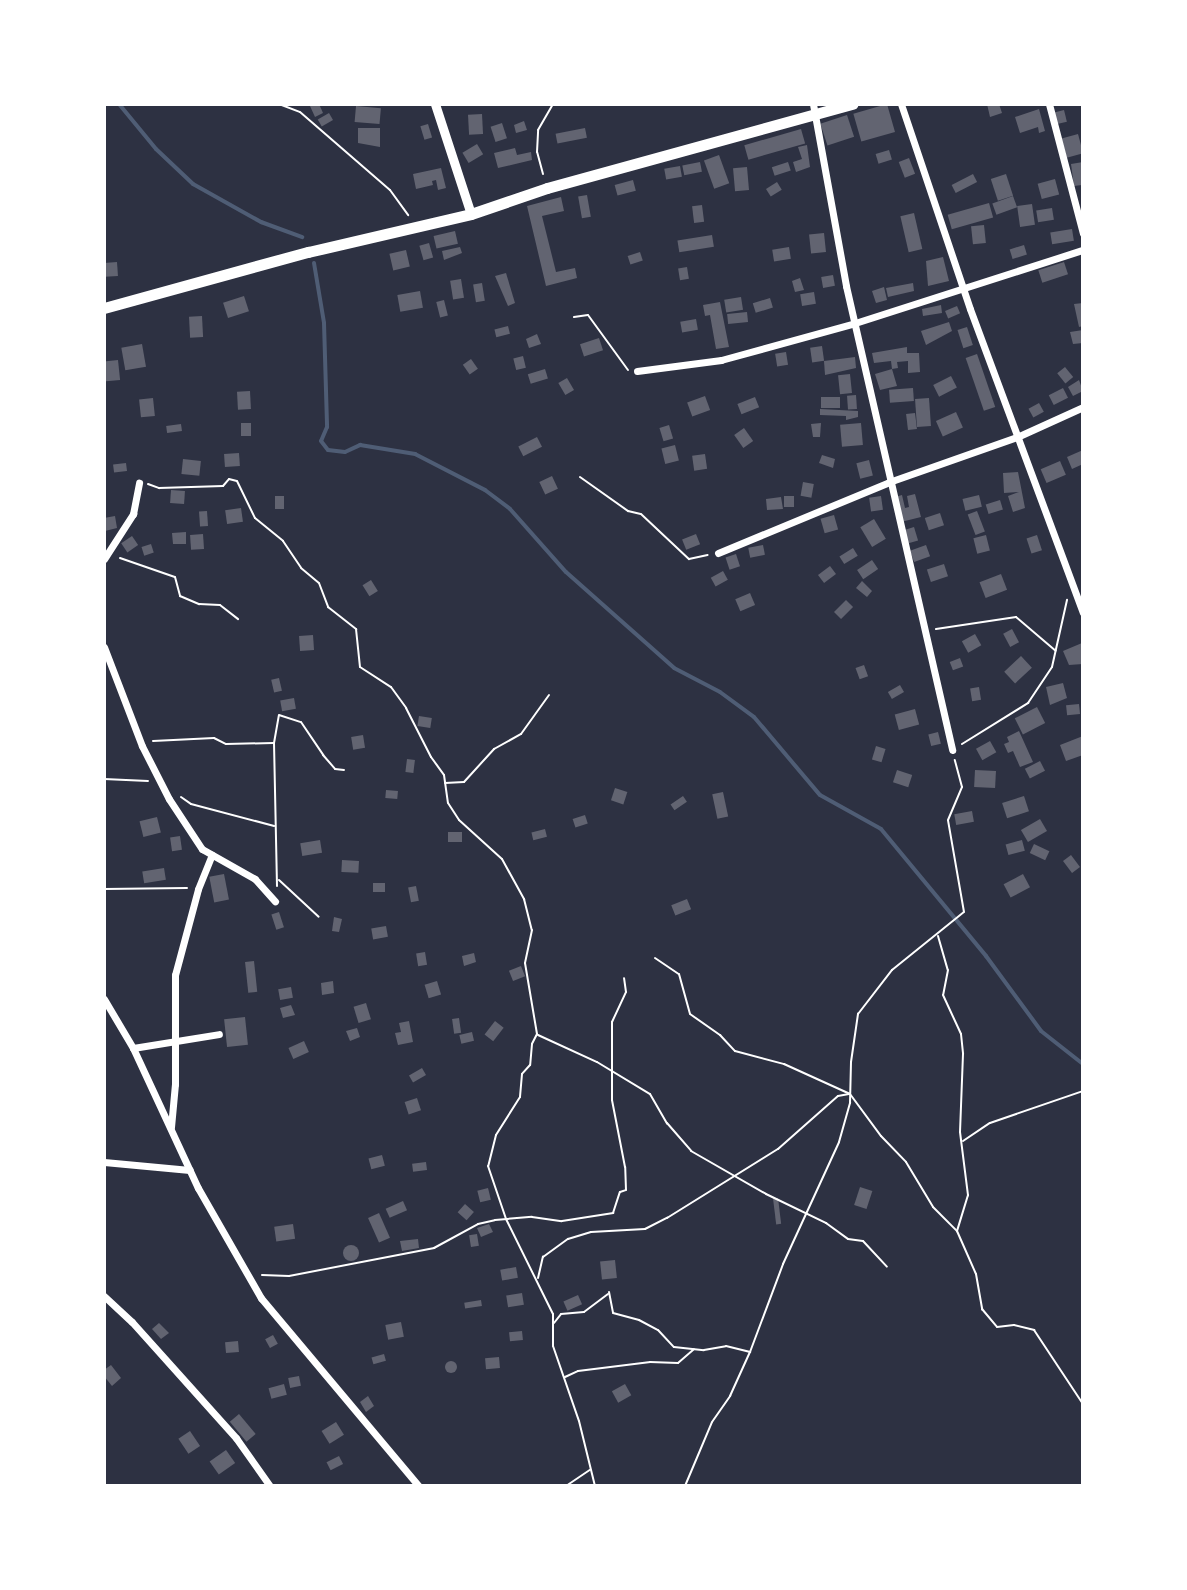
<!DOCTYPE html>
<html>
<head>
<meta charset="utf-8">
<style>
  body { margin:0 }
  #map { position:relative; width:1187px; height:1590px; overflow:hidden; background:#2d3142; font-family:Inter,sans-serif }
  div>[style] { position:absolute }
  .stream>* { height:4px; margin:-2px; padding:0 2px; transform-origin:2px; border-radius:2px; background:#4f5d75 }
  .building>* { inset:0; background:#626471; transform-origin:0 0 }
  .round { border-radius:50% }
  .path>* { height:2px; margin:-1px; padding:0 1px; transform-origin:1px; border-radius:1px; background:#fff }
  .minor>* { height:7px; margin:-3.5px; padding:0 3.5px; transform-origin:3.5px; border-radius:3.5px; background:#fff }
  .tertiary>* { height:9px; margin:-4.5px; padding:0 4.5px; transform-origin:4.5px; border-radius:4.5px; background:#fff }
  .primary>* { height:11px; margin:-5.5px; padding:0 5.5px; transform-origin:5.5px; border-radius:5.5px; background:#fff }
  span { translate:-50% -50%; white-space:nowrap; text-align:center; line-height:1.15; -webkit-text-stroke:6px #fff; paint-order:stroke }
  .frame { position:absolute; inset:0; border:106px solid #fff; pointer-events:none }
</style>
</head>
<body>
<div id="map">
  <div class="stream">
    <div style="left:119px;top:104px;width:58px;rotate:50.6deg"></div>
    <div style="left:156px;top:149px;width:51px;rotate:43.4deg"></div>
    <div style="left:193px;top:184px;width:78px;rotate:29.2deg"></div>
    <div style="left:261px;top:222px;width:44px;rotate:20.1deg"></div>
    <div style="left:314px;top:263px;width:61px;rotate:80.5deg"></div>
    <div style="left:324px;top:323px;width:104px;rotate:88.3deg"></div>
    <div style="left:327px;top:427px;width:15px;rotate:113deg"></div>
    <div style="left:321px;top:441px;width:11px;rotate:52deg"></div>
    <div style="left:328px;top:450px;width:17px;rotate:7deg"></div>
    <div style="left:345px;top:452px;width:17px;rotate:-25deg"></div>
    <div style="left:360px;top:445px;width:56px;rotate:9.3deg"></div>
    <div style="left:415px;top:454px;width:79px;rotate:27.2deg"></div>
    <div style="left:485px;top:490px;width:31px;rotate:37deg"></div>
    <div style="left:510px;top:509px;width:84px;rotate:48.4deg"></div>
    <div style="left:566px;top:572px;width:144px;rotate:41.6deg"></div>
    <div style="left:674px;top:668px;width:52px;rotate:27.6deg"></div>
    <div style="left:720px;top:692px;width:42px;rotate:36.3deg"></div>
    <div style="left:754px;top:717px;width:102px;rotate:49.8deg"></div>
    <div style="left:820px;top:795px;width:70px;rotate:29.1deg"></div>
    <div style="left:881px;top:829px;width:165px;rotate:50.4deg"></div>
    <div style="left:986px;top:956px;width:93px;rotate:53.7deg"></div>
    <div style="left:1041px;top:1031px;width:53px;rotate:38.2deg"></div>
  </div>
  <div class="building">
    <div style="clip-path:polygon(315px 104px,319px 104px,323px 113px,315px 117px,310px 106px)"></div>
    <div style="left:887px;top:104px;width:29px;height:35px;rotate:74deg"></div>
    <div style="clip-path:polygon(987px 104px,999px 104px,1002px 113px,990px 117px)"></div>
    <div style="left:356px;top:106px;width:25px;height:16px;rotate:5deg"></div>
    <div style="clip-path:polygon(1039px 109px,1045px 131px,1039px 133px,1038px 127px,1020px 133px,1015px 117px)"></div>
    <div style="left:1064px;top:110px;width:12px;height:10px;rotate:76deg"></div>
    <div style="left:329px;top:113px;width:8px;height:13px;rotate:60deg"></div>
    <div style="left:482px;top:114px;width:20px;height:14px;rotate:87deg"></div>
    <div style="left:847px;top:115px;width:23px;height:28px;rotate:72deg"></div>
    <div style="clip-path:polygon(524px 121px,527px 130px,516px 133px,514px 125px)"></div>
    <div style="left:502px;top:123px;width:16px;height:12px;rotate:72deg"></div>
    <div style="left:428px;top:124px;width:14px;height:8px;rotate:73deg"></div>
    <div style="clip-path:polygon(358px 128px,380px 128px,380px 147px,358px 143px)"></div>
    <div style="left:585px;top:128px;width:10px;height:30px;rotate:79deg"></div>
    <div style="left:801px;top:129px;width:15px;height:59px;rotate:74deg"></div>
    <div style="left:1078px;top:134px;width:20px;height:17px;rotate:75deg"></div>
    <div style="left:477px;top:144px;width:12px;height:17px;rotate:59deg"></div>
    <div style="clip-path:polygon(807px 145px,810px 167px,796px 172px,793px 162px,802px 159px,798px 147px)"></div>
    <div style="clip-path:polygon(515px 148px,517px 155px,531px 152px,532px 160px,498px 168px,494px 153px)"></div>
    <div style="left:889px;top:150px;width:10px;height:14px;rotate:73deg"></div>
    <div style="left:719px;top:155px;width:30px;height:16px;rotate:70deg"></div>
    <div style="left:909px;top:158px;width:17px;height:11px;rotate:69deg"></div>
    <div style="left:700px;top:162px;width:10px;height:18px;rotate:79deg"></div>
    <div style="left:788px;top:162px;width:9px;height:17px;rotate:72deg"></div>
    <div style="clip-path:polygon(1083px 162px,1082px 185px,1074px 186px,1071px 164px)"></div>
    <div style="left:680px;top:166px;width:11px;height:16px;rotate:80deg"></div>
    <div style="left:747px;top:167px;width:23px;height:14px;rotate:85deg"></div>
    <div style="clip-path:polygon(441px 168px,446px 188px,438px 190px,436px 180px,432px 181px,433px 185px,416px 189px,413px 174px)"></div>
    <div style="left:973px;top:174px;width:9px;height:24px;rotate:63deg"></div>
    <div style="left:1006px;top:174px;width:23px;height:16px;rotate:72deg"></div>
    <div style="left:1055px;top:179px;width:16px;height:18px;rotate:75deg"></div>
    <div style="left:633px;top:180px;width:11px;height:19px;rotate:75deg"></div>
    <div style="left:777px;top:182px;width:9px;height:13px;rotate:58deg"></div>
    <div style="left:587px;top:195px;width:22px;height:9px;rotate:80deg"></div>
    <div style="left:1013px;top:196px;width:12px;height:22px;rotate:70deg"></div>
    <div style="clip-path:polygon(561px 197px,564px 211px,542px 216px,556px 272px,575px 268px,577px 278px,546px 286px,527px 206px)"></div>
    <div style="left:989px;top:203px;width:15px;height:43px;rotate:74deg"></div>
    <div style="left:1032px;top:204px;width:21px;height:15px;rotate:82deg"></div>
    <div style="left:702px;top:205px;width:17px;height:10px;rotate:83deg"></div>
    <div style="left:1052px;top:208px;width:12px;height:16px;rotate:81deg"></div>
    <div style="left:914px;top:213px;width:37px;height:14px;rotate:77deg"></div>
    <div style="left:984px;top:225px;width:18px;height:13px;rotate:84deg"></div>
    <div style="left:1072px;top:229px;width:12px;height:22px;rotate:81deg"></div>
    <div style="left:455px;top:231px;width:13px;height:22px;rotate:77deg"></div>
    <div style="left:824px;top:233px;width:19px;height:15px;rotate:84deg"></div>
    <div style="left:712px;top:235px;width:12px;height:35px;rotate:81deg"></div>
    <div style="left:429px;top:243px;width:15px;height:10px;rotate:74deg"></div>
    <div style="left:1024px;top:245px;width:10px;height:15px;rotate:73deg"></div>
    <div style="clip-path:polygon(460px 247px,462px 253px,444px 260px,442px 251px)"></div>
    <div style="left:789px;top:247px;width:12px;height:17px;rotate:81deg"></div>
    <div style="left:406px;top:250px;width:17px;height:17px;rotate:77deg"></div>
    <div style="left:640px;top:252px;width:9px;height:13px;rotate:72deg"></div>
    <div style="clip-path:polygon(943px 257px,949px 281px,928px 286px,926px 261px)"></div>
    <div style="left:117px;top:262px;width:14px;height:13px;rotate:86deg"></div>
    <div style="left:1064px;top:262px;width:13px;height:27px;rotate:72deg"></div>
    <div style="left:687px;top:267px;width:12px;height:9px;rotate:81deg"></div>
    <div style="clip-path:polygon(506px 273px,515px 303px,508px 306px,495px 276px)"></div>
    <div style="left:833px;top:275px;width:11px;height:12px;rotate:80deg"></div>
    <div style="clip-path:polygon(800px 278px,804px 290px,795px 292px,792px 281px)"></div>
    <div style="left:461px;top:279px;width:19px;height:11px;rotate:81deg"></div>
    <div style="left:482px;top:283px;width:18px;height:9px;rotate:81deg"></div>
    <div style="clip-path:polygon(913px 283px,914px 291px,888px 297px,886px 288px)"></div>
    <div style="clip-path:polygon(884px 287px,887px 300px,876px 303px,872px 291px)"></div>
    <div style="left:420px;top:291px;width:17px;height:23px;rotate:80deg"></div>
    <div style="left:814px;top:292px;width:12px;height:14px;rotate:81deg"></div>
    <div style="left:244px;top:296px;width:16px;height:22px;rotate:72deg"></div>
    <div style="left:741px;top:297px;width:13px;height:17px;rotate:81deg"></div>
    <div style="left:770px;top:298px;width:10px;height:18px;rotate:73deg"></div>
    <div style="left:444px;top:300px;width:16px;height:8px;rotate:76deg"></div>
    <div style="clip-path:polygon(720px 302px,729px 347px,716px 349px,710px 315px,705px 316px,703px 305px)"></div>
    <div style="clip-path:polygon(1083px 303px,1083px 326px,1079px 327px,1074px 304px)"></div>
    <div style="clip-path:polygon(941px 305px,942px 313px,923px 316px,922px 309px)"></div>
    <div style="left:957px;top:306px;width:8px;height:13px;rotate:67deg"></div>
    <div style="left:747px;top:312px;width:10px;height:20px;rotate:84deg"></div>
    <div style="left:202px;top:316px;width:21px;height:13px;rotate:87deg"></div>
    <div style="left:696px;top:319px;width:11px;height:16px;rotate:80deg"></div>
    <div style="clip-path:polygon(949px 322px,952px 331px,926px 345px,921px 331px)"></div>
    <div style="left:508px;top:326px;width:8px;height:14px;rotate:76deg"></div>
    <div style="left:967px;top:327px;width:19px;height:10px;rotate:72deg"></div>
    <div style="clip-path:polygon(1083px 330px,1083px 343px,1073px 344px,1070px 332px)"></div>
    <div style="clip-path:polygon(537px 334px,541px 344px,529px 348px,526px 339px)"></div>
    <div style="left:599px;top:338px;width:13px;height:20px;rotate:72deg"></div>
    <div style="left:142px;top:344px;width:23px;height:21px;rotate:80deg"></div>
    <div style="left:822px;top:346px;width:15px;height:12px;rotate:82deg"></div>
    <div style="clip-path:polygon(907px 347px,907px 353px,919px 353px,920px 372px,908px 373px,908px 361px,897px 362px,898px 368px,892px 369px,897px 386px,880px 390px,875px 374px,892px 369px,891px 361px,874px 363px,872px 353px)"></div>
    <div style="left:786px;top:352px;width:13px;height:11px;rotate:81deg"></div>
    <div style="left:977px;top:354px;width:56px;height:12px;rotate:71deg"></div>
    <div style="left:523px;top:356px;width:12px;height:10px;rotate:76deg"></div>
    <div style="clip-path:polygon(855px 357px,856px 368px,825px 375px,824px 361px)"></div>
    <div style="left:471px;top:359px;width:12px;height:10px;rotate:55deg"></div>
    <div style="left:118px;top:360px;width:20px;height:14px;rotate:84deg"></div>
    <div style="left:1065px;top:367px;width:13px;height:10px;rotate:51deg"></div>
    <div style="left:545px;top:369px;width:10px;height:18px;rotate:73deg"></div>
    <div style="left:850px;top:374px;width:19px;height:12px;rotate:84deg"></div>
    <div style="left:951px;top:376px;width:13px;height:20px;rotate:63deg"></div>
    <div style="left:567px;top:378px;width:14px;height:10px;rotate:60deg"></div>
    <div style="clip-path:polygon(1079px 380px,1083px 391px,1073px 396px,1068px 387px)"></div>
    <div style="left:913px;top:388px;width:13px;height:24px;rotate:86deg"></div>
    <div style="left:1063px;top:388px;width:11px;height:16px;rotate:63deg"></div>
    <div style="left:250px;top:391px;width:18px;height:13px;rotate:87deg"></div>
    <div style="left:856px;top:395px;width:14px;height:9px;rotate:86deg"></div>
    <div style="left:705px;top:396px;width:15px;height:19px;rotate:70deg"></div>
    <div style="left:755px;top:397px;width:11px;height:19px;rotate:68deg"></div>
    <div style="left:821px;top:397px;width:19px;height:11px"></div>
    <div style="left:153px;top:398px;width:18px;height:14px;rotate:84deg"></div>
    <div style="left:929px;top:398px;width:28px;height:14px;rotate:86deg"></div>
    <div style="left:1039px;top:403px;width:10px;height:12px;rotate:61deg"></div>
    <div style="clip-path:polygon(820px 409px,858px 411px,858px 417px,846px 420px,846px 416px,820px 415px)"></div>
    <div style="left:956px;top:412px;width:17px;height:22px;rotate:66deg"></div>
    <div style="left:915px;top:413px;width:16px;height:9px;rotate:83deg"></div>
    <div style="left:241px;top:423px;width:10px;height:13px"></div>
    <div style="clip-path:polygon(821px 423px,820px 437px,813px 437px,811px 424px)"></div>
    <div style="left:861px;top:423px;width:22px;height:21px;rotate:85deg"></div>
    <div style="left:181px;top:424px;width:7px;height:15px;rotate:82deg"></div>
    <div style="left:669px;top:425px;width:14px;height:10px;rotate:73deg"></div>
    <div style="left:744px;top:428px;width:16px;height:12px;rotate:55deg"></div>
    <div style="left:537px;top:437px;width:11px;height:21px;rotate:63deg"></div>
    <div style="left:675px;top:445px;width:16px;height:14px;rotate:76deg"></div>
    <div style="clip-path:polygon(1083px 450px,1083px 464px,1072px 469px,1067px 457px)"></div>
    <div style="left:239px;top:453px;width:13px;height:15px;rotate:86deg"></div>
    <div style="left:705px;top:454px;width:15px;height:13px;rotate:82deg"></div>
    <div style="clip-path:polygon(822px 455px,835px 459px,833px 468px,819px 463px)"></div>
    <div style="left:183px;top:459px;width:18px;height:15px;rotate:6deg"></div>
    <div style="left:869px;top:460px;width:16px;height:13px;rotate:76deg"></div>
    <div style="left:1060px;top:461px;width:15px;height:21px;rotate:67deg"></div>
    <div style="left:126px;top:463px;width:8px;height:13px;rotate:83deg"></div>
    <div style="clip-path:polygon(1018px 472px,1025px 508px,1013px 512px,1008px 496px,1019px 492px,1004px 493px,1003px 473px)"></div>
    <div style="left:552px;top:476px;width:14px;height:14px;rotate:65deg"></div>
    <div style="left:803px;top:482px;width:11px;height:14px;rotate:10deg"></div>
    <div style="left:171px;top:490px;width:14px;height:13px;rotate:4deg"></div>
    <div style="clip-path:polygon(915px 494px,921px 517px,901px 522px,895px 497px,902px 495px,905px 508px,909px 507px,907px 496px)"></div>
    <div style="left:979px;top:495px;width:12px;height:17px;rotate:76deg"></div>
    <div style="left:275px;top:496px;width:9px;height:13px"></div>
    <div style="left:784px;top:496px;width:10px;height:11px"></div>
    <div style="left:881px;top:496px;width:14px;height:12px;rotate:82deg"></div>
    <div style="clip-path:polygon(781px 497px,783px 509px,767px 510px,766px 499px)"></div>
    <div style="left:1000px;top:500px;width:10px;height:15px;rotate:73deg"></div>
    <div style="left:241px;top:508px;width:14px;height:16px;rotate:82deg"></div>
    <div style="left:207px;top:511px;width:15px;height:8px;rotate:86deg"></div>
    <div style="left:977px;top:511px;width:22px;height:10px;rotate:69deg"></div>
    <div style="left:940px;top:513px;width:13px;height:16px;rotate:72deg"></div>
    <div style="left:834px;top:515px;width:15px;height:14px;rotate:74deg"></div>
    <div style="clip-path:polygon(115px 516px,117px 528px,105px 531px,104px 518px)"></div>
    <div style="left:874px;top:519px;width:23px;height:16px;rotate:59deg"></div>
    <div style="left:914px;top:527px;width:14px;height:10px;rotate:73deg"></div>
    <div style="clip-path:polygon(186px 532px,186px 544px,173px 544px,172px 533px)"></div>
    <div style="left:203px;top:534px;width:15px;height:13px;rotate:86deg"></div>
    <div style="left:696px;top:534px;width:11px;height:15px;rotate:68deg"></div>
    <div style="left:986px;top:535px;width:16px;height:13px;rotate:76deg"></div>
    <div style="left:1037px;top:535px;width:16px;height:11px;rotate:72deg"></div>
    <div style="left:132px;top:536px;width:11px;height:13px;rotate:56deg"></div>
    <div style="left:151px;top:544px;width:9px;height:10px;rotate:72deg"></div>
    <div style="left:763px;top:545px;width:10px;height:15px;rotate:79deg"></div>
    <div style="left:926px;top:545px;width:12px;height:17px;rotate:70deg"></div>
    <div style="left:853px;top:548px;width:9px;height:16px;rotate:58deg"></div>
    <div style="left:736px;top:554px;width:13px;height:11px;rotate:72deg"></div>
    <div style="left:872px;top:560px;width:11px;height:18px;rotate:56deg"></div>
    <div style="left:944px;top:564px;width:13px;height:18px;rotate:72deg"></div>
    <div style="left:830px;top:566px;width:10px;height:15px;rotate:53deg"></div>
    <div style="left:723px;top:571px;width:10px;height:14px;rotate:61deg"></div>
    <div style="left:1001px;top:574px;width:17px;height:23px;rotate:69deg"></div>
    <div style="left:371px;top:580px;width:13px;height:10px;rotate:58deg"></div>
    <div style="clip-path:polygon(862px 581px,872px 591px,867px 597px,856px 588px)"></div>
    <div style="left:750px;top:593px;width:13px;height:16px;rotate:67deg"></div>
    <div style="left:846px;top:600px;width:10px;height:17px;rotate:45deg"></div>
    <div style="left:1012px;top:629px;width:15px;height:10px;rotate:62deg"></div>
    <div style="left:975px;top:634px;width:13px;height:15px;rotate:61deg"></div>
    <div style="left:313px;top:635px;width:15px;height:14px;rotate:86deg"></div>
    <div style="clip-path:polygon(1082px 643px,1083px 664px,1069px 665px,1063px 651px)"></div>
    <div style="left:1021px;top:656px;width:16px;height:23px;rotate:47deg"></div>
    <div style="left:960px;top:658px;width:9px;height:11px;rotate:69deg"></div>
    <div style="left:864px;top:665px;width:12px;height:9px;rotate:70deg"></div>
    <div style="left:279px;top:678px;width:13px;height:8px;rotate:77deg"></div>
    <div style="clip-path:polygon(1063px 683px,1067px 698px,1050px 705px,1046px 687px)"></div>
    <div style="left:900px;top:685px;width:8px;height:14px;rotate:60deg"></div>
    <div style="left:979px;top:687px;width:13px;height:9px;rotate:81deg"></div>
    <div style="left:294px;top:698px;width:11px;height:14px;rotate:80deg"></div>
    <div style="left:1079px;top:704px;width:10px;height:13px;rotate:84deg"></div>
    <div style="left:1037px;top:707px;width:18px;height:25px;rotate:63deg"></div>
    <div style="left:915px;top:709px;width:16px;height:21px;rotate:75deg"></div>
    <div style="left:419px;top:716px;width:13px;height:10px;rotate:9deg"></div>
    <div style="clip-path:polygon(1019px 731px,1033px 762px,1020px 767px,1013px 751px,1008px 753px,1004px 744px,1009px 742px,1007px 737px)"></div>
    <div style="left:938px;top:732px;width:12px;height:10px;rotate:76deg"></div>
    <div style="left:363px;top:735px;width:13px;height:12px;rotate:81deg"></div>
    <div style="clip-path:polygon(1083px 736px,1083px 755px,1066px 761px,1060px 745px)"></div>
    <div style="left:990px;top:741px;width:13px;height:16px;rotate:61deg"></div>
    <div style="left:876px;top:746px;width:10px;height:14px;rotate:17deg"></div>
    <div style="left:407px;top:759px;width:8px;height:13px;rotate:7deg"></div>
    <div style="left:1040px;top:761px;width:11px;height:17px;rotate:63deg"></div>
    <div style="left:897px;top:770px;width:16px;height:13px;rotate:18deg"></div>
    <div style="left:975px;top:770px;width:21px;height:17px;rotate:3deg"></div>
    <div style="left:615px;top:788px;width:13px;height:13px;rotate:18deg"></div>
    <div style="left:386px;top:790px;width:12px;height:8px;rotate:5deg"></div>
    <div style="left:723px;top:792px;width:25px;height:11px;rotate:78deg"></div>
    <div style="left:683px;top:796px;width:7px;height:15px;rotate:56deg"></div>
    <div style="left:1024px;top:796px;width:16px;height:23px;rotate:72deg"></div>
    <div style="left:972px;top:811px;width:11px;height:18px;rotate:80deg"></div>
    <div style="left:585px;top:815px;width:9px;height:13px;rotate:72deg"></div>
    <div style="left:157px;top:817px;width:16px;height:18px;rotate:76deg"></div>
    <div style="left:1040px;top:819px;width:14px;height:22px;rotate:60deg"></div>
    <div style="left:545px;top:829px;width:8px;height:14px;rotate:76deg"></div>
    <div style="left:462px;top:832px;width:10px;height:14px;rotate:90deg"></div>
    <div style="left:180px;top:836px;width:14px;height:10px;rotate:82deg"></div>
    <div style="left:320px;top:840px;width:13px;height:20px;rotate:81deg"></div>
    <div style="left:1022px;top:840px;width:11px;height:17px;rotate:75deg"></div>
    <div style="left:1034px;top:844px;width:17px;height:10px;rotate:25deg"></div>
    <div style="left:1071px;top:855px;width:15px;height:10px;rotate:53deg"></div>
    <div style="left:342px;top:860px;width:17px;height:12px;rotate:3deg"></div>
    <div style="left:164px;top:868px;width:12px;height:22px;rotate:81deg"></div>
    <div style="left:224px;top:874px;width:26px;height:15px;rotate:79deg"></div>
    <div style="left:1023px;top:874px;width:15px;height:22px;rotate:62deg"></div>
    <div style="left:373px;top:883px;width:12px;height:9px"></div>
    <div style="left:416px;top:886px;width:15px;height:8px;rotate:79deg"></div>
    <div style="left:687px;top:899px;width:11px;height:17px;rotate:68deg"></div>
    <div style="left:279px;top:912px;width:16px;height:8px;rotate:72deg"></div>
    <div style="clip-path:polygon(334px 917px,342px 919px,339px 932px,332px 931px)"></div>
    <div style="left:386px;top:926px;width:11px;height:15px;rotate:80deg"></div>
    <div style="left:425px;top:952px;width:13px;height:9px;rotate:81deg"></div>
    <div style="clip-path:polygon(474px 953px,476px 962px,464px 966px,462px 956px)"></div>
    <div style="left:254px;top:961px;width:31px;height:9px;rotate:84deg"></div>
    <div style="left:521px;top:966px;width:11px;height:13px;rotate:68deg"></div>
    <div style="clip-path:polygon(333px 981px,334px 993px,322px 995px,321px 983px)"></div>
    <div style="left:437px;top:981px;width:14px;height:13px;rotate:73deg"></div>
    <div style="left:291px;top:987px;width:11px;height:13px;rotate:80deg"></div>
    <div style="left:366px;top:1003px;width:17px;height:13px;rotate:73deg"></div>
    <div style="clip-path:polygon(291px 1005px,295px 1015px,283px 1018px,280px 1008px)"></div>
    <div style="left:245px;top:1017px;width:28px;height:21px;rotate:84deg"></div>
    <div style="left:459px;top:1018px;width:15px;height:7px;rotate:82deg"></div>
    <div style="clip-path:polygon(409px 1021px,413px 1042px,398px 1045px,395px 1033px,401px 1032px,399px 1023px)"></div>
    <div style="left:495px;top:1021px;width:11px;height:17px;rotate:38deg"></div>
    <div style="clip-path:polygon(357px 1028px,360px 1037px,350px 1041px,346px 1031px)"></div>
    <div style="left:472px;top:1032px;width:9px;height:13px;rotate:77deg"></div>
    <div style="left:304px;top:1041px;width:12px;height:17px;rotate:66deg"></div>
    <div style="left:422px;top:1068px;width:8px;height:15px;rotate:60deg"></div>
    <div style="left:417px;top:1098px;width:13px;height:13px;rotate:72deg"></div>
    <div style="left:382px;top:1155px;width:11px;height:14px;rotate:75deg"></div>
    <div style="left:426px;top:1162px;width:8px;height:14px;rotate:83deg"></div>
    <div style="left:860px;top:1187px;width:13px;height:19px;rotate:18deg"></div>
    <div style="left:488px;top:1188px;width:12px;height:11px;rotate:76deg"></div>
    <div style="left:778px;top:1198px;width:26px;height:5px;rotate:83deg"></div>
    <div style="left:403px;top:1201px;width:10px;height:19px;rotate:66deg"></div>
    <div style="left:465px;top:1204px;width:12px;height:11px;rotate:42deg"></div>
    <div style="left:379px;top:1213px;width:27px;height:12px;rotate:66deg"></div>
    <div style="left:293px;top:1224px;width:15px;height:19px;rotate:82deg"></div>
    <div style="clip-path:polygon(489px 1224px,493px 1232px,481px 1237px,477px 1228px)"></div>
    <div style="left:477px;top:1234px;width:12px;height:8px;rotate:81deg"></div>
    <div style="clip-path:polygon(418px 1239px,419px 1248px,402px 1251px,400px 1241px)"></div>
    <div class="round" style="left:343px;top:1245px;width:16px;height:16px"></div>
    <div style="left:615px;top:1260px;width:18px;height:15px;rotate:84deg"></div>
    <div style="left:516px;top:1267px;width:11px;height:16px;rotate:80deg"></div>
    <div style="left:522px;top:1293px;width:12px;height:16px;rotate:81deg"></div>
    <div style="left:578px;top:1295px;width:10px;height:16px;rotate:66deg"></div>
    <div style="left:481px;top:1300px;width:6px;height:17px;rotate:81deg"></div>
    <div style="left:401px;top:1322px;width:15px;height:16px;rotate:79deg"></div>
    <div style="clip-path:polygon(159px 1323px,169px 1333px,161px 1339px,152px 1329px)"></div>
    <div style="left:522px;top:1331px;width:9px;height:13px;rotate:84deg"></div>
    <div style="left:273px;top:1335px;width:10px;height:9px;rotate:61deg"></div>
    <div style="left:238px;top:1341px;width:11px;height:13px;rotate:85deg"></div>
    <div style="left:384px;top:1354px;width:7px;height:13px;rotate:74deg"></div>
    <div style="left:499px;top:1357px;width:11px;height:14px;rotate:85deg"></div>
    <div class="round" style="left:445px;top:1361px;width:12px;height:12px"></div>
    <div style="clip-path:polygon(111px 1365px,121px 1378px,112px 1386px,104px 1376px,104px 1370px)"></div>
    <div style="left:299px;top:1376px;width:10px;height:11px;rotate:79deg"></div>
    <div style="left:284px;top:1384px;width:11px;height:16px;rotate:75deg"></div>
    <div style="left:625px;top:1384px;width:13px;height:15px;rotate:61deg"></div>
    <div style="clip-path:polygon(368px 1396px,374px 1406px,366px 1412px,360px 1402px)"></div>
    <div style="left:239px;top:1414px;width:26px;height:12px;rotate:50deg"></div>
    <div style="left:336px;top:1422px;width:15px;height:17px;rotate:58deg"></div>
    <div style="left:190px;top:1431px;width:18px;height:14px;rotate:56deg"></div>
    <div style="left:226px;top:1450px;width:16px;height:20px;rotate:55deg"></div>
    <div style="left:339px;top:1456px;width:9px;height:14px;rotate:63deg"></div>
  </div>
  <div class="path">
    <div style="left:279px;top:104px;width:22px;rotate:21deg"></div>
    <div style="left:300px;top:112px;width:119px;rotate:40.9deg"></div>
    <div style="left:390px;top:190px;width:31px;rotate:54deg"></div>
    <div style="left:543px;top:174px;width:23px;rotate:-105deg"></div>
    <div style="left:537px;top:152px;width:22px;rotate:-87deg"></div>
    <div style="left:538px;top:130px;width:30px;rotate:-60deg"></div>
    <div style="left:574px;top:317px;width:14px;rotate:-8deg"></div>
    <div style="left:588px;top:315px;width:68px;rotate:54deg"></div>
    <div style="left:580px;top:477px;width:59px;rotate:35.3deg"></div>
    <div style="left:628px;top:511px;width:13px;rotate:13deg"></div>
    <div style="left:641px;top:514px;width:66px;rotate:43.2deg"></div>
    <div style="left:689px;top:559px;width:19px;rotate:-12deg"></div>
    <div style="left:148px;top:484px;width:12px;rotate:20deg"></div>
    <div style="left:159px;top:488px;width:64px;rotate:-1.8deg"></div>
    <div style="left:223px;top:486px;width:9px;rotate:-49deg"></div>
    <div style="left:229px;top:479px;width:8px;rotate:14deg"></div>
    <div style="left:237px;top:481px;width:41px;rotate:64.1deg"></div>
    <div style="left:255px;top:518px;width:36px;rotate:39deg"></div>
    <div style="left:283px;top:541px;width:32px;rotate:56deg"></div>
    <div style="left:301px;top:568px;width:23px;rotate:40deg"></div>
    <div style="left:319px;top:583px;width:26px;rotate:69deg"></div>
    <div style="left:328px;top:607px;width:36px;rotate:38deg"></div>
    <div style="left:356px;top:629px;width:38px;rotate:84deg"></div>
    <div style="left:360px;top:667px;width:37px;rotate:33deg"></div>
    <div style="left:391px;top:687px;width:26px;rotate:54deg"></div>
    <div style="left:406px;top:708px;width:55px;rotate:63deg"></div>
    <div style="left:431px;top:757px;width:22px;rotate:54deg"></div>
    <div style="left:444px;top:775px;width:28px;rotate:82deg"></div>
    <div style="left:448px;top:803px;width:20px;rotate:57deg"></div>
    <div style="left:459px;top:820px;width:58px;rotate:42.2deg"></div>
    <div style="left:502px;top:859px;width:46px;rotate:61.2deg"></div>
    <div style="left:524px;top:899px;width:32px;rotate:76deg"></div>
    <div style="left:532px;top:930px;width:34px;rotate:102deg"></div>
    <div style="left:525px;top:963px;width:72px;rotate:80.4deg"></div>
    <div style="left:537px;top:1034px;width:11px;rotate:117deg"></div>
    <div style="left:532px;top:1044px;width:21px;rotate:95deg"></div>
    <div style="left:530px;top:1065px;width:12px;rotate:132deg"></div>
    <div style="left:522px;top:1074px;width:23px;rotate:95deg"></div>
    <div style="left:520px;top:1097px;width:45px;rotate:122.3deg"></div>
    <div style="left:496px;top:1135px;width:32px;rotate:104deg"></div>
    <div style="left:488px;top:1166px;width:56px;rotate:71.2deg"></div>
    <div style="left:506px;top:1219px;width:106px;rotate:63.7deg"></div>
    <div style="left:553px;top:1314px;width:32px;rotate:90deg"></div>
    <div style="left:553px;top:1346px;width:79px;rotate:70.9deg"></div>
    <div style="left:579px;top:1421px;width:67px;rotate:76.2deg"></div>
    <div style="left:120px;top:558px;width:58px;rotate:19.1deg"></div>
    <div style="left:175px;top:577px;width:20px;rotate:75deg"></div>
    <div style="left:180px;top:596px;width:21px;rotate:23deg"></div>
    <div style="left:199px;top:604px;width:21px;rotate:3deg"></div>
    <div style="left:220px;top:605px;width:23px;rotate:38deg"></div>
    <div style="left:936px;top:629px;width:81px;rotate:-8.5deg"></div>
    <div style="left:1016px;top:617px;width:52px;rotate:40.4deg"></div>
    <div style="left:153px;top:741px;width:61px;rotate:-2.8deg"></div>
    <div style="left:214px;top:738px;width:13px;rotate:27deg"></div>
    <div style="left:226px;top:744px;width:47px;rotate:-1.2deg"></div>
    <div style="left:962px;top:744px;width:78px;rotate:-31.8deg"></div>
    <div style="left:1028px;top:703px;width:43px;rotate:-56.3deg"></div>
    <div style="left:1052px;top:667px;width:69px;rotate:-77.4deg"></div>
    <div style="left:104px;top:779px;width:44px;rotate:2.6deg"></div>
    <div style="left:445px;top:783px;width:19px;rotate:-3deg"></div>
    <div style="left:464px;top:782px;width:45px;rotate:-47.7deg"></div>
    <div style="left:494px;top:749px;width:31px;rotate:-29deg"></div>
    <div style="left:521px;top:734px;width:48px;rotate:-54.3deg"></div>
    <div style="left:181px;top:797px;width:12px;rotate:35deg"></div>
    <div style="left:191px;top:804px;width:86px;rotate:14.8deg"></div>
    <div style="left:279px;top:880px;width:54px;rotate:42.8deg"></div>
    <div style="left:277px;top:886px;width:143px;rotate:-91.2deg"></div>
    <div style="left:274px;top:743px;width:28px;rotate:-80deg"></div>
    <div style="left:279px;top:715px;width:23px;rotate:18deg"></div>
    <div style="left:301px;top:722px;width:40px;rotate:56deg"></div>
    <div style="left:323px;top:755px;width:18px;rotate:49deg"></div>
    <div style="left:335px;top:769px;width:9px;rotate:6deg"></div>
    <div style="left:104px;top:889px;width:83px;rotate:-0.7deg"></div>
    <div style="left:938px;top:936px;width:35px;rotate:74deg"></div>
    <div style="left:948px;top:970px;width:25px;rotate:101deg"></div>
    <div style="left:943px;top:995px;width:43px;rotate:65.2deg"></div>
    <div style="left:961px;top:1034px;width:20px;rotate:84deg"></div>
    <div style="left:963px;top:1054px;width:78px;rotate:92.2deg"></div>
    <div style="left:960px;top:1132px;width:64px;rotate:82.8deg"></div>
    <div style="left:968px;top:1195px;width:38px;rotate:107deg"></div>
    <div style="left:957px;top:1231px;width:47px;rotate:66.2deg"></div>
    <div style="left:976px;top:1274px;width:36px;rotate:80deg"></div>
    <div style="left:982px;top:1309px;width:23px;rotate:50deg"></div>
    <div style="left:997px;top:1327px;width:17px;rotate:-7deg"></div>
    <div style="left:1014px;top:1325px;width:21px;rotate:14deg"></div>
    <div style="left:1034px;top:1330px;width:89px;rotate:56.5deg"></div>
    <div style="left:655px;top:958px;width:29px;rotate:34deg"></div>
    <div style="left:679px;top:974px;width:41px;rotate:74.6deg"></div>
    <div style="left:690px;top:1014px;width:37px;rotate:35deg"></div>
    <div style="left:720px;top:1035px;width:22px;rotate:47deg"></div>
    <div style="left:735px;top:1051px;width:51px;rotate:14.9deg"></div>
    <div style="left:784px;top:1064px;width:72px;rotate:24.4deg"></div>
    <div style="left:850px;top:1094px;width:52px;rotate:53.6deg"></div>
    <div style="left:881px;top:1136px;width:36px;rotate:46deg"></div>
    <div style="left:906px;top:1162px;width:52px;rotate:59deg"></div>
    <div style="left:933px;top:1207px;width:33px;rotate:45deg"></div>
    <div style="left:538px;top:1035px;width:65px;rotate:24.6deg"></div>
    <div style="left:597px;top:1062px;width:62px;rotate:31.1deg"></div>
    <div style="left:650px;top:1094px;width:34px;rotate:60deg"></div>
    <div style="left:667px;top:1123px;width:37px;rotate:49deg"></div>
    <div style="left:691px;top:1151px;width:86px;rotate:29.8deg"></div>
    <div style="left:766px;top:1194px;width:67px;rotate:25.8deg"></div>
    <div style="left:826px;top:1223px;width:27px;rotate:36deg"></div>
    <div style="left:848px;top:1239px;width:15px;rotate:8deg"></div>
    <div style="left:863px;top:1241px;width:35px;rotate:47deg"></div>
    <div style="left:963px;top:1141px;width:32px;rotate:-34deg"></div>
    <div style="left:990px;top:1123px;width:98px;rotate:-19deg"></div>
    <div style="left:262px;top:1275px;width:27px;rotate:2deg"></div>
    <div style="left:289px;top:1276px;width:148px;rotate:-10.9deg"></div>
    <div style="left:434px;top:1248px;width:50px;rotate:-28.6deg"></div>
    <div style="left:478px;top:1224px;width:17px;rotate:-13deg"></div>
    <div style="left:495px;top:1220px;width:37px;rotate:-5deg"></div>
    <div style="left:532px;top:1217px;width:30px;rotate:8deg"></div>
    <div style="left:562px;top:1221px;width:52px;rotate:-8.9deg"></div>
    <div style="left:613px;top:1213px;width:22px;rotate:-72deg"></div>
    <div style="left:620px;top:1192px;width:6px;rotate:-18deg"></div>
    <div style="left:626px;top:1190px;width:23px;rotate:-92deg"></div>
    <div style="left:625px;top:1167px;width:68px;rotate:-101deg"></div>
    <div style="left:612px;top:1100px;width:78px;rotate:-90deg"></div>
    <div style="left:612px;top:1022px;width:33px;rotate:-65deg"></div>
    <div style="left:626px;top:992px;width:14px;rotate:-98deg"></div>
    <div style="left:538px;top:1278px;width:22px;rotate:-77deg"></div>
    <div style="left:543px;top:1257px;width:31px;rotate:-36deg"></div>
    <div style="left:568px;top:1239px;width:24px;rotate:-17deg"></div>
    <div style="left:591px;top:1232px;width:54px;rotate:-3.2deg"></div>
    <div style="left:645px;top:1229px;width:25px;rotate:-27deg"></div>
    <div style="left:667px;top:1218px;width:131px;rotate:-31.9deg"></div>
    <div style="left:778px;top:1149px;width:80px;rotate:-41.5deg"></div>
    <div style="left:838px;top:1096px;width:11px;rotate:-10deg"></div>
    <div style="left:609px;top:1292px;width:21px;rotate:79deg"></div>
    <div style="left:613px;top:1313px;width:27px;rotate:15deg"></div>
    <div style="left:639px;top:1320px;width:21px;rotate:28deg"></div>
    <div style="left:658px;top:1330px;width:23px;rotate:47deg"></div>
    <div style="left:674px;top:1347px;width:30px;rotate:6deg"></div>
    <div style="left:704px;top:1350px;width:22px;rotate:-10deg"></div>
    <div style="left:726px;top:1346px;width:25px;rotate:14deg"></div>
    <div style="left:554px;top:1323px;width:11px;rotate:-52deg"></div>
    <div style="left:561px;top:1314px;width:23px;rotate:-5deg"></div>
    <div style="left:584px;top:1312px;width:30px;rotate:-37deg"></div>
    <div style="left:565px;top:1377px;width:14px;rotate:-25deg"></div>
    <div style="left:578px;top:1371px;width:73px;rotate:-7.1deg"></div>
    <div style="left:650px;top:1362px;width:28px;rotate:2deg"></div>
    <div style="left:678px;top:1363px;width:21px;rotate:-41deg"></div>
    <div style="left:566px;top:1486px;width:29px;rotate:-34deg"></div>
    <div style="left:685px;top:1486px;width:69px;rotate:-67.1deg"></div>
    <div style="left:712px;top:1422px;width:32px;rotate:-55deg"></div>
    <div style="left:730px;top:1396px;width:48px;rotate:-65.6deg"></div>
    <div style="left:750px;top:1352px;width:94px;rotate:-69.4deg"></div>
    <div style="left:783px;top:1264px;width:134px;rotate:-65.3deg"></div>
    <div style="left:839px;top:1142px;width:41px;rotate:-74.2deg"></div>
    <div style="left:850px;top:1103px;width:41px;rotate:-88.6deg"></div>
    <div style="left:851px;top:1062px;width:49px;rotate:-81.7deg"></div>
    <div style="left:858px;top:1014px;width:56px;rotate:-52.3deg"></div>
    <div style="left:892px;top:970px;width:92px;rotate:-38.9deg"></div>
    <div style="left:964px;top:912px;width:93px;rotate:-99.9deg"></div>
    <div style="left:948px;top:820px;width:36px;rotate:-67deg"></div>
    <div style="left:962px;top:787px;width:28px;rotate:-105deg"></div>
  </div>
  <div class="minor">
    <div style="left:813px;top:104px;width:185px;rotate:79.7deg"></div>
    <div style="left:846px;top:286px;width:476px;rotate:77.1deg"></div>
    <div style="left:901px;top:104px;width:216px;rotate:71.4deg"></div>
    <div style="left:970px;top:309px;width:324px;rotate:69.6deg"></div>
    <div style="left:1049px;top:104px;width:134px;rotate:75.3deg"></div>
    <div style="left:637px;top:371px;width:85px;rotate:-7.5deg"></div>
    <div style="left:721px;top:360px;width:139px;rotate:-15.4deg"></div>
    <div style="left:855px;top:323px;width:239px;rotate:-17.8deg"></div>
    <div style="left:718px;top:553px;width:185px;rotate:-22.5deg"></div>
    <div style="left:889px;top:482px;width:136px;rotate:-19.4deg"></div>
    <div style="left:1017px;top:437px;width:72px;rotate:-24.4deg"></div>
    <div style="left:104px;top:559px;width:54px;rotate:-57.2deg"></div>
    <div style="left:133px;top:514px;width:32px;rotate:-79deg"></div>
    <div style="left:104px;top:647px;width:106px;rotate:69deg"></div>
    <div style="left:142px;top:746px;width:59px;rotate:63deg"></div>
    <div style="left:169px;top:799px;width:60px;rotate:56.6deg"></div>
    <div style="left:202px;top:849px;width:61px;rotate:29.5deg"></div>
    <div style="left:255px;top:879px;width:30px;rotate:48deg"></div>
    <div style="left:104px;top:999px;width:57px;rotate:59.4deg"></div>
    <div style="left:133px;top:1048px;width:154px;rotate:65.1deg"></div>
    <div style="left:198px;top:1188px;width:127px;rotate:60.2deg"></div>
    <div style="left:261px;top:1298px;width:246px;rotate:50deg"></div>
    <div style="left:133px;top:1048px;width:87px;rotate:-9.2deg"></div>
    <div style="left:171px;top:1127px;width:43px;rotate:-84.7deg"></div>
    <div style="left:175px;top:1084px;width:109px;rotate:-90deg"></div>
    <div style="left:175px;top:975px;width:89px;rotate:-75deg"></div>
    <div style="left:198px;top:889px;width:37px;rotate:-68deg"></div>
    <div style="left:104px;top:1162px;width:86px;rotate:5.3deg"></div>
    <div style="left:104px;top:1296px;width:38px;rotate:43deg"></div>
    <div style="left:132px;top:1322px;width:156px;rotate:48.1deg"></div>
    <div style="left:236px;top:1438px;width:59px;rotate:54.7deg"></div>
  </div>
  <div class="tertiary">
    <div style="left:435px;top:104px;width:116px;rotate:71.9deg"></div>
  </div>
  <div class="primary">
    <div style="left:104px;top:308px;width:212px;rotate:-15.4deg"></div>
    <div style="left:308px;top:252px;width:167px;rotate:-13.1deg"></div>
    <div style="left:471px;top:214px;width:80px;rotate:-18.9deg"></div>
    <div style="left:547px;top:188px;width:317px;rotate:-15.4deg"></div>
  </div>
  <div class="frame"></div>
</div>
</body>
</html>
